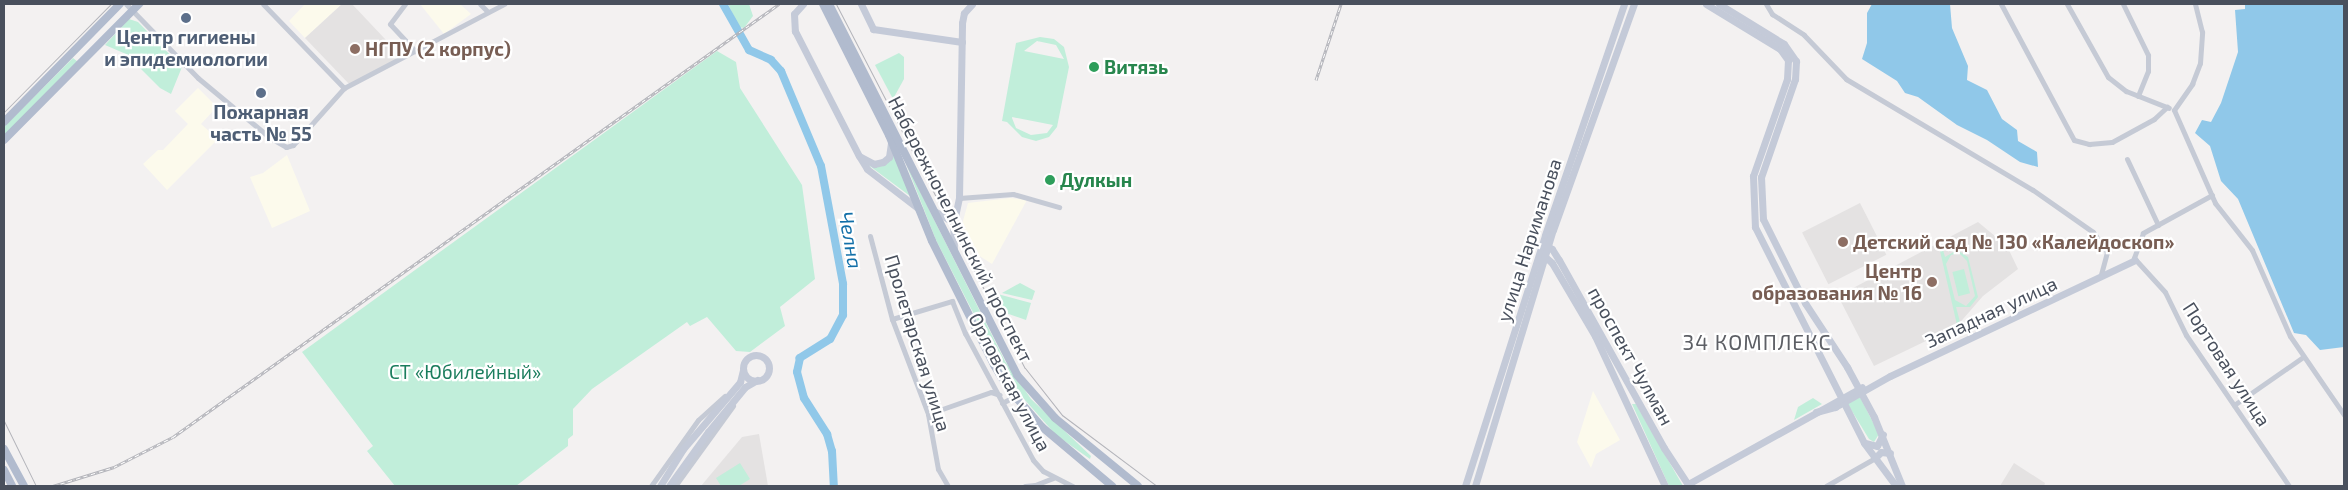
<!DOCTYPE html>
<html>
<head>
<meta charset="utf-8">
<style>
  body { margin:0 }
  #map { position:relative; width:2348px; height:490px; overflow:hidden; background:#f3f1f1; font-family:"Exo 2",sans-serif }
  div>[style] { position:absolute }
  .commercial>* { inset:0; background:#fcfaec }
  .education>* { inset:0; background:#e4e2e2; transform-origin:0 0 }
  .green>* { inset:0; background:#c1eeda; transform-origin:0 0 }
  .water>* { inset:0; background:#90c8e9 }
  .river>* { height:8px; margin:-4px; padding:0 4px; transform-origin:4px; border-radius:4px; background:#90c8e9 }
  .street>* { height:5px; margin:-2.5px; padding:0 2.5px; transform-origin:2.5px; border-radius:2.5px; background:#c5cad5 }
  .secondary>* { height:7px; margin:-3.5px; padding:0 3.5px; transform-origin:3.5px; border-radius:3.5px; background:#c4cad8 }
  .secondary>.ring { margin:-3.5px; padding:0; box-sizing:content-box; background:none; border:7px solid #c4cad8; border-radius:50% }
  .primary>* { height:8px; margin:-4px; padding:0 4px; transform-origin:4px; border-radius:4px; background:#b1bbce }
  .tram>* { height:1px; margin:-0.5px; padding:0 0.5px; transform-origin:0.5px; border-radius:0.5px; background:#b3b4ba }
  .rail>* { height:3px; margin-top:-1.5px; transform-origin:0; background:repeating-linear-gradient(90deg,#fff 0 4px,#b3b4ba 0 8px); box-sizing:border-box; border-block:1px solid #b3b4ba }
  .dots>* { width:14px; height:14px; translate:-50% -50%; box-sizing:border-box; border:2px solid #fff; border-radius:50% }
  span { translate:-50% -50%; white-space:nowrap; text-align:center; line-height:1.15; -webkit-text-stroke:4.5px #fff; paint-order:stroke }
  .service-label { font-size:19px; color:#4e5e75; font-weight:700 }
  .education-label { font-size:19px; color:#785e54; font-weight:700 }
  .left { translate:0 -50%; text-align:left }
  .right { translate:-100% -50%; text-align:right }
  .leisure-label { font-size:19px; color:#27864d; font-weight:700 }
  .street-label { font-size:19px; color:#49505d }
  .park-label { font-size:19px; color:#1b7d5d }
  .water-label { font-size:20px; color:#126fa8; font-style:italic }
  .quarter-label { font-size:21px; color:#5d5f65; letter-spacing:1px }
  .frame { position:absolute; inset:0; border:5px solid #49505d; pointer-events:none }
</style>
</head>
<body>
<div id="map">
  <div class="commercial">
    <div style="clip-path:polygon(305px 4px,342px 4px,305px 38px,289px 21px)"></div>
    <div style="clip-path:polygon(420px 4px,460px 4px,471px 14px,444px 34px)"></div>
    <div style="clip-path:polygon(198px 88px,219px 109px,214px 110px,201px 124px,218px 139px,167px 190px,143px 164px,158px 150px,163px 150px,188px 124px,175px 111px)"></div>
    <div style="clip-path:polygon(287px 155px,310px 211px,272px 228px,250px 177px,263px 173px)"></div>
    <div style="clip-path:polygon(1010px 198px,1027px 200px,992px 264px,972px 251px,961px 228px,968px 203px)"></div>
    <div style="clip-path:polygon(1593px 391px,1620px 440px,1596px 454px,1591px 468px,1577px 442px)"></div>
  </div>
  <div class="education">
    <div style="clip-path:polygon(342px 4px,352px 4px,402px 57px,350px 85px,305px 38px)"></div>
    <div style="left:1860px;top:203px;width:58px;height:65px;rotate:63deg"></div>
    <div style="clip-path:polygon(1978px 222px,2007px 246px,2018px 269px,1983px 296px,1957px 326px,1874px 366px,1838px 296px)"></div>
    <div style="clip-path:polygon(759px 434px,768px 486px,701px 486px,742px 437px)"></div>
    <div style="clip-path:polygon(2014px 463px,2045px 483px,2044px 486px,2000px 486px)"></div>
  </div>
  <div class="green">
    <div style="clip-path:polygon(728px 4px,749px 4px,753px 16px,744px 28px,739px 27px)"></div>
    <div style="clip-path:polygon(129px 19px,138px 22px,182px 67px,171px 94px,160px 88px,126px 54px,105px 45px)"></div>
    <div style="clip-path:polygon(evenodd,1040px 37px,1054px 39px,1064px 47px,1069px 67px,1057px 127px,1049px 137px,1036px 141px,1022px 137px,1007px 122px,1002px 121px,1016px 43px,1040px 37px,1037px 41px,1056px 45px,1064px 59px,1024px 51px,1037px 41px,1040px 37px,1012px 118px,1012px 117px,1053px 125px,1047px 133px,1031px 135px,1016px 128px,1012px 118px)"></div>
    <div style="clip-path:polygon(717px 51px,736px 62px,740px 88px,802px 185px,815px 279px,780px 307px,785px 326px,750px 352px,736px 351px,707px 317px,690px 326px,687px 322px,592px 389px,573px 409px,573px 435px,568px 439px,568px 446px,516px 486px,395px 486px,367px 451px,373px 446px,302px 352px)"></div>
    <div style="clip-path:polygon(899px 53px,904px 57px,904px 79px,893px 99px,875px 65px)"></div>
    <div style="clip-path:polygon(73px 58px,78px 62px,4px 137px,4px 127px)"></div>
    <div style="clip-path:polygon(894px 151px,910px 196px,867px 164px,875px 166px)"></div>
    <div style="clip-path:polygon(906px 164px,1005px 361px,1031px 399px,1091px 456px,1090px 459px,1056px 435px,1008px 381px,936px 240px)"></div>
    <div style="clip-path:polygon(evenodd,1943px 250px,1945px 257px,1957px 250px,1968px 257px,1978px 297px,1970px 307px,1956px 307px,1960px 322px,1957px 325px,1940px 251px,1943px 250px,1959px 253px,1967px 261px,1975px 296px,1966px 306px,1955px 300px,1946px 264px,1951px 255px,1959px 253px)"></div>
    <div style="left:1964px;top:269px;width:25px;height:12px;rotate:76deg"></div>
    <div style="clip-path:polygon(1020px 283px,1035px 291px,1032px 300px,1002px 293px)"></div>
    <div style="clip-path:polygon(994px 293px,1031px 303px,1026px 320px,1003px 312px)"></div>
    <div style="clip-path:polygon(1860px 397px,1879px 434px,1874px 442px,1869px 439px,1847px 403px)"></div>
    <div style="clip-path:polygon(1813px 398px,1822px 404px,1794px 420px,1798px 407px)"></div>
    <div style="clip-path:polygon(1632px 404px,1636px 404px,1683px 486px,1669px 486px)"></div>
    <div style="clip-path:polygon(740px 463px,750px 479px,739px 486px,721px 486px,716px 478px)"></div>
  </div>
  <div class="water">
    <div style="clip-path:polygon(1872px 4px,1950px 4px,1952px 28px,1968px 66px,1967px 80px,1987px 90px,2002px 119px,2017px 130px,2018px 141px,2037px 152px,2038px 167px,2020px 162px,1987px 140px,1957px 125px,1918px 97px,1905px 93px,1897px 81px,1862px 59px,1867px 43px,1867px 13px)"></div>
    <div style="clip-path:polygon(2245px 4px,2344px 4px,2344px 347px,2320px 350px,2306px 335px,2294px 333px,2238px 199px,2221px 181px,2210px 146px,2195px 133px,2202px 120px,2211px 122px,2221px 103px,2238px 52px,2235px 10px,2245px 9px)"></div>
  </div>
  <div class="river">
    <div style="left:723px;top:4px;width:53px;rotate:60.5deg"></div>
    <div style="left:749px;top:50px;width:24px;rotate:24deg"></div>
    <div style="left:771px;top:60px;width:15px;rotate:48deg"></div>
    <div style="left:781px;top:71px;width:103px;rotate:67.2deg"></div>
    <div style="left:821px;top:166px;width:120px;rotate:79.4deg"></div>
    <div style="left:843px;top:284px;width:31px;rotate:90deg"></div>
    <div style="left:843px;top:315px;width:27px;rotate:118deg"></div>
    <div style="left:830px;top:339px;width:36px;rotate:148deg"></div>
    <div style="left:800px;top:358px;width:14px;rotate:102deg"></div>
    <div style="left:797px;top:372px;width:27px;rotate:75deg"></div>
    <div style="left:804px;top:398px;width:43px;rotate:57.4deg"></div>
    <div style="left:827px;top:434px;width:18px;rotate:74deg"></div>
    <div style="left:832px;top:451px;width:35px;rotate:87deg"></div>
  </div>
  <div class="street">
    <div style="left:126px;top:4px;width:103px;rotate:45.8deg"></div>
    <div style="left:198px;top:78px;width:92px;rotate:39.7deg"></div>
    <div style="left:269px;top:137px;width:20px;rotate:30deg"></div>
    <div style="left:286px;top:147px;width:7px;rotate:-16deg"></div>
    <div style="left:293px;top:145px;width:76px;rotate:-48.2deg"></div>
    <div style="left:344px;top:88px;width:181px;rotate:-27.7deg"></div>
    <div style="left:263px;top:4px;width:117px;rotate:46deg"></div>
    <div style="left:405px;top:4px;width:25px;rotate:127deg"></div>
    <div style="left:390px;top:24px;width:37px;rotate:47deg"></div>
    <div style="left:480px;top:4px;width:11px;rotate:45deg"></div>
    <div style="left:1766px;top:4px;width:12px;rotate:59deg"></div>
    <div style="left:1772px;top:14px;width:38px;rotate:33deg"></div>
    <div style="left:1804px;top:35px;width:61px;rotate:46.3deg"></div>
    <div style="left:1846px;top:79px;width:217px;rotate:30.7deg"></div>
    <div style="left:2033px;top:190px;width:73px;rotate:35deg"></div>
    <div style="left:2093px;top:232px;width:24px;rotate:55deg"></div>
    <div style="left:2107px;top:252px;width:24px;rotate:105deg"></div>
    <div style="left:2001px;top:4px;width:154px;rotate:61.8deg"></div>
    <div style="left:2074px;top:140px;width:16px;rotate:15deg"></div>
    <div style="left:2089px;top:144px;width:23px;rotate:-5deg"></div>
    <div style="left:2112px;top:142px;width:48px;rotate:-28.7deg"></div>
    <div style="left:2154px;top:119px;width:18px;rotate:-43deg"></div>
    <div style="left:2067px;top:4px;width:84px;rotate:60.7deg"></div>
    <div style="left:2108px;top:77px;width:23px;rotate:38deg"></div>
    <div style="left:2126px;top:91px;width:46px;rotate:21.6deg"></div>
    <div style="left:2123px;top:4px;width:57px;rotate:63.9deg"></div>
    <div style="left:2148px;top:55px;width:16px;rotate:90deg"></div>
    <div style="left:2148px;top:71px;width:27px;rotate:112deg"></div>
    <div style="left:2174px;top:110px;width:102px;rotate:66.2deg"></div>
    <div style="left:2215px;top:203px;width:60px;rotate:51.8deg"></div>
    <div style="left:2252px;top:250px;width:94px;rotate:66.2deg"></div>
    <div style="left:2290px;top:336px;width:96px;rotate:55.6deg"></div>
    <div style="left:2174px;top:110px;width:32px;rotate:-55deg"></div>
    <div style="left:2192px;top:84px;width:22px;rotate:-69deg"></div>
    <div style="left:2200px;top:63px;width:31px;rotate:-86deg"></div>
    <div style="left:2202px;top:32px;width:29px;rotate:-104deg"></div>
    <div style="left:2127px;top:159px;width:73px;rotate:64.8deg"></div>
    <div style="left:2212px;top:195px;width:79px;rotate:151.2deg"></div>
    <div style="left:2143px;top:233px;width:27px;rotate:110deg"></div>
    <div style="left:2134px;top:258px;width:46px;rotate:47.6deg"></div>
    <div style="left:2165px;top:292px;width:48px;rotate:64deg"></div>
    <div style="left:2186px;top:335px;width:183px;rotate:55.7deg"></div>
    <div style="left:959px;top:198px;width:54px;rotate:-4.2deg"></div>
    <div style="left:1013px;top:194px;width:48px;rotate:15.8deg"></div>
    <div style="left:870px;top:236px;width:86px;rotate:75.2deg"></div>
    <div style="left:892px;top:319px;width:102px;rotate:69.2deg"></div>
    <div style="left:928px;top:414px;width:56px;rotate:79.7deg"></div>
    <div style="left:938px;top:469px;width:20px;rotate:60deg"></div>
    <div style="left:892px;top:319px;width:63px;rotate:-16.7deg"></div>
    <div style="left:952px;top:301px;width:35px;rotate:68deg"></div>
    <div style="left:965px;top:333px;width:144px;rotate:61.8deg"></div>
    <div style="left:1033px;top:460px;width:15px;rotate:48deg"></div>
    <div style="left:1043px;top:471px;width:34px;rotate:27deg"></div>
    <div style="left:1002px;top:403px;width:15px;rotate:-28deg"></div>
    <div style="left:2234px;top:405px;width:84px;rotate:-34.8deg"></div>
    <div style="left:928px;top:414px;width:67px;rotate:-19.2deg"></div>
    <div style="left:991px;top:392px;width:9px;rotate:18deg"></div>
    <div style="left:1035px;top:485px;width:19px;rotate:-21deg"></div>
    <div style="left:651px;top:486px;width:81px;rotate:-54.5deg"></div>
    <div style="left:698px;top:420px;width:36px;rotate:-42deg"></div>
    <div style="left:675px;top:486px;width:99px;rotate:-54.1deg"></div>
    <div style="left:1025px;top:486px;width:10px;rotate:-6deg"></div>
    <div style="left:1826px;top:486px;width:56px;rotate:-29.7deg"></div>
  </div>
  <div class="secondary">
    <div style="left:803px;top:4px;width:13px;rotate:132deg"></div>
    <div style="left:794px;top:14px;width:17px;rotate:87deg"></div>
    <div style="left:795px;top:31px;width:140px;rotate:62.9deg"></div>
    <div style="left:859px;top:156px;width:15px;rotate:58deg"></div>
    <div style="left:867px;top:169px;width:66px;rotate:37.6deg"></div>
    <div style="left:861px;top:4px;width:28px;rotate:64deg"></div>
    <div style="left:873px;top:29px;width:90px;rotate:8.3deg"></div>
    <div style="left:1706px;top:4px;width:87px;rotate:31.3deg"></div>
    <div style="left:1780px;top:49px;width:14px;rotate:54deg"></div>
    <div style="left:1788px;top:60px;width:19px;rotate:93deg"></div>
    <div style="left:1787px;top:79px;width:103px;rotate:109.3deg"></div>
    <div style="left:1753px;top:176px;width:51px;rotate:87.8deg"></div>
    <div style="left:1755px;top:227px;width:242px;rotate:63.2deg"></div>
    <div style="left:1864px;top:443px;width:54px;rotate:53.3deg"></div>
    <div style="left:1719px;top:4px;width:76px;rotate:31.6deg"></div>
    <div style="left:1784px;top:44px;width:21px;rotate:55deg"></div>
    <div style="left:1796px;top:61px;width:18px;rotate:93deg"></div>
    <div style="left:1795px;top:79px;width:104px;rotate:109.1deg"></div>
    <div style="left:1761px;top:177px;width:42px;rotate:87.3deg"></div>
    <div style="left:1763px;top:219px;width:94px;rotate:63.4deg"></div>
    <div style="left:1805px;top:303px;width:77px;rotate:56.7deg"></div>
    <div style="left:1847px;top:367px;width:57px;rotate:61.6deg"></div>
    <div style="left:1874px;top:417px;width:74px;rotate:67.9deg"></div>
    <div style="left:861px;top:157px;width:15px;rotate:28deg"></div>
    <div style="left:874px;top:164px;width:9px;rotate:-13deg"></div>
    <div style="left:883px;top:162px;width:8px;rotate:-40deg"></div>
    <div style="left:889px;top:157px;width:14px;rotate:-82deg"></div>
    <div style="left:936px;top:212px;width:14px;rotate:30deg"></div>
    <div style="left:948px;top:219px;width:10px;rotate:-53deg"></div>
    <div style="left:1545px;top:245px;width:8px;rotate:30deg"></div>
    <div style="left:1552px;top:249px;width:13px;rotate:58deg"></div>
    <div style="left:1559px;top:260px;width:215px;rotate:60.8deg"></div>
    <div style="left:1664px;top:448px;width:45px;rotate:56.7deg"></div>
    <div style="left:954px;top:249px;width:23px;rotate:-92deg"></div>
    <div style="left:953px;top:226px;width:29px;rotate:-78deg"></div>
    <div style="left:959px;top:198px;width:175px;rotate:-89deg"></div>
    <div style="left:962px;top:23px;width:10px;rotate:-79deg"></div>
    <div style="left:964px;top:13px;width:12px;rotate:-48deg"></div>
    <div style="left:1542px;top:254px;width:13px;rotate:42deg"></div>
    <div style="left:1552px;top:263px;width:85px;rotate:59.5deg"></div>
    <div style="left:1595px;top:336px;width:166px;rotate:65deg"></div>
    <div class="ring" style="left:743px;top:355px;width:19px;height:19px"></div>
    <div style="left:1816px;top:412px;width:20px;rotate:-15deg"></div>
    <div style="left:1835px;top:407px;width:63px;rotate:-29.4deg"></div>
    <div style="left:1890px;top:376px;width:271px;rotate:-25.3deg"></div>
    <div style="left:1865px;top:443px;width:12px;rotate:14deg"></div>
    <div style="left:1877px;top:446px;width:13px;rotate:-63deg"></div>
    <div style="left:1875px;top:458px;width:8px;rotate:-45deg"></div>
    <div style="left:1881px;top:452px;width:9px;rotate:6deg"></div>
    <div style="left:1688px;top:484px;width:199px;rotate:-29.1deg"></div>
    <div style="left:660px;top:486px;width:44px;rotate:-58.1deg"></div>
    <div style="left:683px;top:449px;width:88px;rotate:-49.6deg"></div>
    <div style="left:740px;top:382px;width:12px;rotate:-76deg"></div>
    <div style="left:669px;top:486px;width:67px;rotate:-54.2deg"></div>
    <div style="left:708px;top:432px;width:58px;rotate:-50.6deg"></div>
    <div style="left:745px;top:387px;width:14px;rotate:-30deg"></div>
    <div style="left:1465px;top:486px;width:263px;rotate:-72.3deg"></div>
    <div style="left:1545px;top:235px;width:244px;rotate:-71.1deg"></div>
    <div style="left:1475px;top:486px;width:268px;rotate:-73.1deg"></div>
    <div style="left:1553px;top:230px;width:240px;rotate:-70.3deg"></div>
  </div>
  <div class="primary">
    <div style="left:823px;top:4px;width:147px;rotate:63.3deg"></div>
    <div style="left:889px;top:135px;width:114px;rotate:67.9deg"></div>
    <div style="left:932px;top:241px;width:139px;rotate:63.4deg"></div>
    <div style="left:994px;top:365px;width:26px;rotate:59deg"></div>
    <div style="left:1007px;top:387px;width:53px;rotate:48.8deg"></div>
    <div style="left:1042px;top:427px;width:92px;rotate:40.1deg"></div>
    <div style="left:829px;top:4px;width:416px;rotate:63.1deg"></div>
    <div style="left:1017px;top:375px;width:57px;rotate:48.5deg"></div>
    <div style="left:1055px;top:418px;width:107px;rotate:39.3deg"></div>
    <div style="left:4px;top:122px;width:165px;rotate:-45.5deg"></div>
    <div style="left:4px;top:140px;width:192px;rotate:-45.2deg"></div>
    <div style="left:4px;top:449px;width:42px;rotate:61.6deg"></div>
    <div style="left:4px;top:470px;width:18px;rotate:63deg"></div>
  </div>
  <div class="tram">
    <div style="left:836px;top:4px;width:410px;rotate:62.6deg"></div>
    <div style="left:1025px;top:368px;width:60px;rotate:51.8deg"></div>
    <div style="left:1062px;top:415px;width:119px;rotate:36.8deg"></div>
    <div style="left:4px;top:112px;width:152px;rotate:-45.3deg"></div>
    <div style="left:4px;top:421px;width:72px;rotate:63.8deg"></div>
  </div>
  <div class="rail">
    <div style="left:1316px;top:80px;width:80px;rotate:-71.8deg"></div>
    <div style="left:53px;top:486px;width:64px;rotate:-17.3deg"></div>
    <div style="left:114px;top:467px;width:66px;rotate:-27deg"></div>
    <div style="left:173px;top:437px;width:745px;rotate:-35.55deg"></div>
  </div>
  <div class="dots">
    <div style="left:186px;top:18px;background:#5c6f8a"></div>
    <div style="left:355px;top:49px;background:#8d6e63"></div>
    <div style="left:1094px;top:67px;background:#2e9e5b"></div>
    <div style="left:261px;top:93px;background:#5c6f8a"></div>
    <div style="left:1050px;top:180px;background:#2e9e5b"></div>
    <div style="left:1843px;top:242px;background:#8d6e63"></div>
    <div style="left:1932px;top:282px;background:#8d6e63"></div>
  </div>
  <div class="service-label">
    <span style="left:186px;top:48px">Центр гигиены<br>и эпидемиологии</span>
    <span style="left:261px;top:123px">Пожарная<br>часть № 55</span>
  </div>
  <div class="education-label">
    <span class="left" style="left:365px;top:49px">НГПУ (2 корпус)</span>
    <span class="left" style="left:1853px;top:242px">Детский сад № 130 «Калейдоскоп»</span>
    <span class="right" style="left:1922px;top:282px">Центр<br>образования № 16</span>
  </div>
  <div class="leisure-label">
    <span class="left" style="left:1104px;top:67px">Витязь</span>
    <span class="left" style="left:1060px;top:180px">Дулкын</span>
  </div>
  <div class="street-label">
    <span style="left:961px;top:229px;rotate:63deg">Набережночелнинский проспект</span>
    <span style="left:1529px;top:240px;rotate:-72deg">улица Нариманова</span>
    <span style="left:1991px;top:312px;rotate:-25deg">Западная улица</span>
    <span style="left:918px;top:343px;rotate:73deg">Пролетарская улица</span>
    <span style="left:1631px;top:356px;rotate:61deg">проспект Чулман</span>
    <span style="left:2227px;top:364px;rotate:57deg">Портовая улица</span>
    <span style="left:1010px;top:382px;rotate:62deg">Орловская улица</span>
  </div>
  <div class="park-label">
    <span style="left:465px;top:372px">СТ «Юбилейный»</span>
  </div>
  <div class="water-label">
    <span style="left:851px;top:240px;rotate:80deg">Челна</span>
  </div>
  <div class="quarter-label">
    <span style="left:1757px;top:342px">34 КОМПЛЕКС</span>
  </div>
  <div class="frame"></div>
</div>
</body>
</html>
